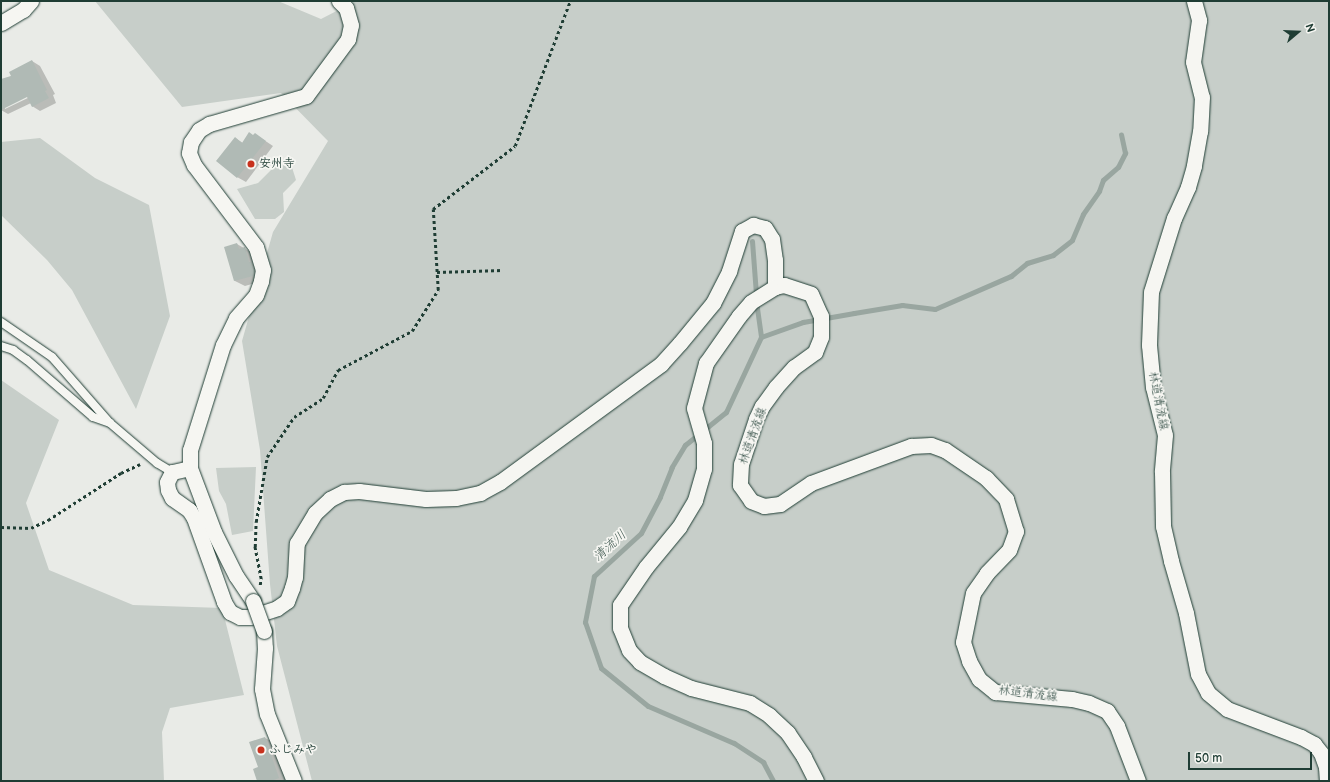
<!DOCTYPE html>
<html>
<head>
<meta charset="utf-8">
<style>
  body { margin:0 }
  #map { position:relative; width:1330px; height:782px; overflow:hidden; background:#e9ebe7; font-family:"Balsamiq Sans","Klee One",sans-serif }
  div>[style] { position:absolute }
  .green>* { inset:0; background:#c7cec9 }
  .shadow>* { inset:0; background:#0003 }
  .stream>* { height:5px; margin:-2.5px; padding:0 2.5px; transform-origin:2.5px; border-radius:2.5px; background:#99a6a0 }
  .building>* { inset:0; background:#b0bab5 }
  .path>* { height:2.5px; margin-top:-1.25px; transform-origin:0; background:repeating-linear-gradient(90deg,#1f3d34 0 3px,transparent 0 6px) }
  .roads { filter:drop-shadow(0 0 1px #1f3d34) drop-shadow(0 0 1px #1f3d34) }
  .service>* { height:8px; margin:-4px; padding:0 4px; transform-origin:4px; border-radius:4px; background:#f6f6f2 }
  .minor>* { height:15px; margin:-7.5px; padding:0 7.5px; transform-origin:7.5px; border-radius:7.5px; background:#f6f6f2 }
  .bridges { filter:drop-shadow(0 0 1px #1f3d34) drop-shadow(0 0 1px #1f3d34) }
  .minor-bridge>* { height:15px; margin:-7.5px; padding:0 7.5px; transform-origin:7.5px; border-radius:7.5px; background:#f6f6f2 }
  .dots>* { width:11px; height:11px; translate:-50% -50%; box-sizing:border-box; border:2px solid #f6f6f2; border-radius:50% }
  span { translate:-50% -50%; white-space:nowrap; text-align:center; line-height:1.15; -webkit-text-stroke:3.5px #f6f6f2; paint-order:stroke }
  .poi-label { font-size:12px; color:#1f3d34; font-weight:700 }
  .left { translate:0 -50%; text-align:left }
  .street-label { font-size:12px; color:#1f3d34 }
  .water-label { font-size:13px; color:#445c54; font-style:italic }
  .frame { position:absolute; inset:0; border:2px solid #1f3d34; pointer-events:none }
  .north { position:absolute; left:1278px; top:12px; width:40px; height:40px; -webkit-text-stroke:3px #f6f6f2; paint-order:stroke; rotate:71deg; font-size:11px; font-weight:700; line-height:16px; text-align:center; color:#1f3d34 }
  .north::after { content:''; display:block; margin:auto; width:14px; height:18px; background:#1f3d34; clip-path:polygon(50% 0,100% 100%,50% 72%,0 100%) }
  .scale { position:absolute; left:1188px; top:752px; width:124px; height:18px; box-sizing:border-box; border:2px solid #1f3d34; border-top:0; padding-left:5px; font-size:12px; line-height:14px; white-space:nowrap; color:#1f3d34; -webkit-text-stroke:3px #f6f6f2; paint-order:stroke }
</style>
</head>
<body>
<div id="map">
  <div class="green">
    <div style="clip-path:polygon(95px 1px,278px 1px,321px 19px,356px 1px,1329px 1px,1329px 781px,312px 781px,277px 646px,270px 584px,260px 450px,242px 341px,273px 232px,328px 141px,281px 93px,182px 107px)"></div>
    <div style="clip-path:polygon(40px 138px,95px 178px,149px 205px,170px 316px,136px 409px,72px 290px,47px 260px,1px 215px,1px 142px)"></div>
    <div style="clip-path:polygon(289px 158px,296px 180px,283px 193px,284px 212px,275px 219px,255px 219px,237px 189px,258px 183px,272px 169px)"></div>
    <div style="clip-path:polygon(1px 380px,59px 420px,26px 503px,49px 570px,133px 605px,222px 608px,244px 695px,170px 708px,162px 732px,164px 781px,1px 781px)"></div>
    <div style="clip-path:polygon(256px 467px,253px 531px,232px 535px,226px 504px,219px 491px,216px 468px)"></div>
  </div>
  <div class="shadow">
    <div style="clip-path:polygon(evenodd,32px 61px,40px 66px,55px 94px,53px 95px,56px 103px,40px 111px,32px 106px,31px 103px,8px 114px,1px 110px,1px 80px,12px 76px,32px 61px,31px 94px,32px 96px,5px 109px,5px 107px,31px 94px)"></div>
    <div style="clip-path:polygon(255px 134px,273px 146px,246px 182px,237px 177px,235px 138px,243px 143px)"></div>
    <div style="clip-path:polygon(237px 244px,254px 254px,262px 281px,245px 286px,235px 281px,226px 248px)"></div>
    <div style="clip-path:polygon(265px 738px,275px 743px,286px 781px,258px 781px)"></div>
  </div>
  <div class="stream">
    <div style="left:752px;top:241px;width:67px;rotate:85.7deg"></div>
    <div style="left:757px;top:308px;width:29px;rotate:82deg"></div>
    <div style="left:761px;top:337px;width:83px;rotate:115deg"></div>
    <div style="left:726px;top:412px;width:53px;rotate:141.2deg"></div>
    <div style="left:685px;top:445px;width:26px;rotate:121deg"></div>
    <div style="left:672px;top:467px;width:32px;rotate:112deg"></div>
    <div style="left:660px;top:497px;width:41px;rotate:117.8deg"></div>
    <div style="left:641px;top:533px;width:64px;rotate:137.5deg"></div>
    <div style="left:594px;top:576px;width:47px;rotate:101.1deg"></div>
    <div style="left:585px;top:622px;width:49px;rotate:70.8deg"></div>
    <div style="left:601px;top:668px;width:60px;rotate:39deg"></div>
    <div style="left:648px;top:706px;width:94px;rotate:23.3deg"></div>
    <div style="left:734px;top:743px;width:35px;rotate:33deg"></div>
    <div style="left:763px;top:762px;width:21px;rotate:62deg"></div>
    <div style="left:761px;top:337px;width:45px;rotate:-19.7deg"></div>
    <div style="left:803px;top:322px;width:52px;rotate:-10deg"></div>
    <div style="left:854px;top:313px;width:49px;rotate:-9.5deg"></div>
    <div style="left:902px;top:305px;width:33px;rotate:7deg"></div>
    <div style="left:935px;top:309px;width:83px;rotate:-23.5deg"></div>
    <div style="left:1011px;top:276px;width:21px;rotate:-39deg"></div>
    <div style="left:1027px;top:263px;width:27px;rotate:-17deg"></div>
    <div style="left:1053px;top:255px;width:24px;rotate:-38deg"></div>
    <div style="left:1072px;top:240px;width:28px;rotate:-67deg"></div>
    <div style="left:1083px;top:214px;width:28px;rotate:-55deg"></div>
    <div style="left:1099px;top:191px;width:12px;rotate:-70deg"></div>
    <div style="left:1103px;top:180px;width:20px;rotate:-41deg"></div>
    <div style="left:1118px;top:167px;width:16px;rotate:-63deg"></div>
    <div style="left:1125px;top:153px;width:19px;rotate:-102deg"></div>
  </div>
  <div class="building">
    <div style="clip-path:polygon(32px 60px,47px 90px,45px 91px,49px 98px,32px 107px,27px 97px,1px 110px,1px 79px,11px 76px,9px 72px)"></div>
    <div style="clip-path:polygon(249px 132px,253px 135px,255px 133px,266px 141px,237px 178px,216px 161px,235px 137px,242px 143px)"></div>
    <div style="clip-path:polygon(237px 243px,239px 249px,245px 247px,249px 262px,251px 262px,254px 271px,253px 276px,234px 281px,224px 247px)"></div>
    <div style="clip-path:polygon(265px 737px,279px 778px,271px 781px,257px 781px,253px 769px,258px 767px,249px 742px)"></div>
  </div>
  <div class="path">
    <div style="left:437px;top:272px;width:66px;rotate:-1.7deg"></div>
    <div style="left:1px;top:527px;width:30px;rotate:2deg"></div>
    <div style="left:31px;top:528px;width:19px;rotate:-25deg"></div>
    <div style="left:48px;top:520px;width:87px;rotate:-32.8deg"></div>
    <div style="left:121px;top:473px;width:21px;rotate:-25deg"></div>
    <div style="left:260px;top:585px;width:6px;rotate:-81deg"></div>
    <div style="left:261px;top:579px;width:33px;rotate:-101deg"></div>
    <div style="left:255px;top:547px;width:25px;rotate:-88deg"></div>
    <div style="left:256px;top:522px;width:66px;rotate:-80.4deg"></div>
    <div style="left:267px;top:457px;width:48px;rotate:-56deg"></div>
    <div style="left:294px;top:417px;width:35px;rotate:-33deg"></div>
    <div style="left:323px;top:398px;width:32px;rotate:-62deg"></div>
    <div style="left:338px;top:370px;width:84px;rotate:-27.8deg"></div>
    <div style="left:412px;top:331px;width:49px;rotate:-57.6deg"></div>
    <div style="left:438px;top:290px;width:81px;rotate:-93.5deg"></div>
    <div style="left:433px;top:209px;width:103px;rotate:-37.5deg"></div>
    <div style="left:515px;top:146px;width:155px;rotate:-69.2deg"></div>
  </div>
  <div class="roads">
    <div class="service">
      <div style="left:1px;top:322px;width:62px;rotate:34.5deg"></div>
      <div style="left:52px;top:357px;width:86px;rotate:48.8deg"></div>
      <div style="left:1px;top:346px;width:13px;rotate:18deg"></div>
      <div style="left:13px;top:350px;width:17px;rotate:36deg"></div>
      <div style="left:27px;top:360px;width:87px;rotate:40.8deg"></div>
      <div style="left:93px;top:417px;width:18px;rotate:19deg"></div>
      <div style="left:110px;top:423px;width:62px;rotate:40.4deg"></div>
      <div style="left:157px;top:463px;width:17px;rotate:31deg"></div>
    </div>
    <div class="minor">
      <div style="left:1194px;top:1px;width:20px;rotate:75deg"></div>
      <div style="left:1199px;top:20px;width:42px;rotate:98.1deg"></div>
      <div style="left:1193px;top:62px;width:36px;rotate:76deg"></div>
      <div style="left:1202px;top:97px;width:34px;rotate:93deg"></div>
      <div style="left:1200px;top:131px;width:36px;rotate:100deg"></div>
      <div style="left:1194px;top:166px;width:22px;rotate:106deg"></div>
      <div style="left:1188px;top:187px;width:34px;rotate:114deg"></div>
      <div style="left:1174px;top:218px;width:77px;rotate:107.3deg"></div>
      <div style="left:1151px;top:292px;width:53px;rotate:92.2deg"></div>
      <div style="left:1149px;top:345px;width:42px;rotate:84.6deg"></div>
      <div style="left:1153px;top:387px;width:49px;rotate:76deg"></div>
      <div style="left:1165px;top:435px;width:37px;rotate:95deg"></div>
      <div style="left:1162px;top:472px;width:54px;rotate:88.9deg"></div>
      <div style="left:1163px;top:526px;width:36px;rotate:77deg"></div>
      <div style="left:1171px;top:561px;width:54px;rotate:73.9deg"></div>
      <div style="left:1186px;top:613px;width:62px;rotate:78.9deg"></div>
      <div style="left:1198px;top:674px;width:21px;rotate:62deg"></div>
      <div style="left:1208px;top:693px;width:25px;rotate:40deg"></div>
      <div style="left:1227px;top:709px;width:79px;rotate:20.7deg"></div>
      <div style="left:1301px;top:737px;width:15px;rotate:28deg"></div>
      <div style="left:1314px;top:744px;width:11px;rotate:52deg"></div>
      <div style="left:1321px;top:753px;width:15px;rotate:70deg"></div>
      <div style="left:1326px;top:767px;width:14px;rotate:86deg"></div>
      <div style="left:1px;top:23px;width:26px;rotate:-31deg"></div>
      <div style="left:23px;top:10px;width:12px;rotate:-48deg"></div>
      <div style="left:190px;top:468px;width:18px;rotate:167deg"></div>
      <div style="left:172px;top:472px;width:11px;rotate:117deg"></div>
      <div style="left:167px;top:482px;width:8px;rotate:83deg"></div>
      <div style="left:168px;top:490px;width:9px;rotate:63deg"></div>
      <div style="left:172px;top:498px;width:21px;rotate:35deg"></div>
      <div style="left:189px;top:510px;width:9px;rotate:58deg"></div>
      <div style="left:194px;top:518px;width:89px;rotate:70.3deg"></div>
      <div style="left:224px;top:602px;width:12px;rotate:59deg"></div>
      <div style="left:230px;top:612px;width:11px;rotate:27deg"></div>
      <div style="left:240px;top:617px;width:10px"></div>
      <div style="left:250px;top:617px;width:28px;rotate:-18deg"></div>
      <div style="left:277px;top:608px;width:12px;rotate:-35deg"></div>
      <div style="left:287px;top:601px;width:14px;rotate:-69deg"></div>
      <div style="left:292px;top:588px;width:11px;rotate:-75deg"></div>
      <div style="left:295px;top:577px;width:34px;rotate:-87deg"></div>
      <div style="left:297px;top:543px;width:35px;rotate:-59deg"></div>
      <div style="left:315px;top:513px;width:21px;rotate:-43deg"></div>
      <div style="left:330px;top:499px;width:16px;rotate:-27deg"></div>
      <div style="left:344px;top:492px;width:15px;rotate:-4deg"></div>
      <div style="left:359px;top:491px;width:67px;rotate:6.8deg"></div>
      <div style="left:426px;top:499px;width:30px;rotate:-2deg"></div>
      <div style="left:456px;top:498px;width:25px;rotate:-12deg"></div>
      <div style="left:480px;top:493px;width:23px;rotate:-29deg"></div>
      <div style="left:500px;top:482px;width:200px;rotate:-36.2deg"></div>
      <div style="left:661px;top:364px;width:28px;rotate:-48deg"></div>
      <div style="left:680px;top:343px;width:52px;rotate:-50.5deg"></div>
      <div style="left:713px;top:303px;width:36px;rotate:-63deg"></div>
      <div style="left:729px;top:271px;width:42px;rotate:-72deg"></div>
      <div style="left:742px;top:231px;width:13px;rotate:-29deg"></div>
      <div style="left:753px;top:225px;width:12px;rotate:14deg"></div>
      <div style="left:765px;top:228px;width:13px;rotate:58deg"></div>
      <div style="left:772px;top:239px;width:21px;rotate:82deg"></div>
      <div style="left:775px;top:260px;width:27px;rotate:90deg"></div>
      <div style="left:253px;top:601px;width:30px;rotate:-124deg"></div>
      <div style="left:236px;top:576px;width:49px;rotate:-116.6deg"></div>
      <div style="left:214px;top:532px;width:68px;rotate:-110.6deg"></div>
      <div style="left:190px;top:468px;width:18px;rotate:-90deg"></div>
      <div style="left:190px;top:450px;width:110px;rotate:-72.6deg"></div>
      <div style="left:223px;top:345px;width:30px;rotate:-64deg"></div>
      <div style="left:236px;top:318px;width:30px;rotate:-49deg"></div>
      <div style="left:256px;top:295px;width:15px;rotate:-70deg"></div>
      <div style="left:261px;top:281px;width:11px;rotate:-80deg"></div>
      <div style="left:263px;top:270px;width:24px;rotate:-107deg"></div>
      <div style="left:256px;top:247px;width:103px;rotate:-127.1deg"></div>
      <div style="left:194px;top:165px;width:13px;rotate:-113deg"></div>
      <div style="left:189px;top:153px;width:11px;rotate:-80deg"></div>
      <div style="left:191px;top:142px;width:14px;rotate:-56deg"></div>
      <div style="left:199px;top:130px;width:12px;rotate:-31deg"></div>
      <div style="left:209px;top:124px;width:101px;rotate:-16.1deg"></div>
      <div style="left:306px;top:96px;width:71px;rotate:-53.6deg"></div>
      <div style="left:348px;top:39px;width:14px;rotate:-78deg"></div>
      <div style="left:351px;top:25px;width:18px;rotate:-106deg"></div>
      <div style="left:346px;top:8px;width:10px;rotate:-135deg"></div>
      <div style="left:264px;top:631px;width:17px;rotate:87deg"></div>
      <div style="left:265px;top:648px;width:41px;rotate:94.2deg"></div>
      <div style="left:262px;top:689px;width:25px;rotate:79deg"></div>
      <div style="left:267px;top:714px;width:72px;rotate:68.1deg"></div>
      <div style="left:816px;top:781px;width:27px;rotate:-117deg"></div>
      <div style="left:804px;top:757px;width:29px;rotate:-124deg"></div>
      <div style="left:788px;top:733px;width:26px;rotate:-137deg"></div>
      <div style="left:769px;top:715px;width:22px;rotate:-148deg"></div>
      <div style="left:750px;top:703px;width:61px;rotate:-165.7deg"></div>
      <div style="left:691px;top:688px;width:30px;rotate:-156deg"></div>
      <div style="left:664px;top:676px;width:28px;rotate:-150deg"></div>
      <div style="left:640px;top:662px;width:16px;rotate:-133deg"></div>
      <div style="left:629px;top:650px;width:24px;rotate:-112deg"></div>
      <div style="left:620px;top:628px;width:23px;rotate:-90deg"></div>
      <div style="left:620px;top:605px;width:46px;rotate:-55.6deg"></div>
      <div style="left:646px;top:567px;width:52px;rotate:-50.5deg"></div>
      <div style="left:679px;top:527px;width:31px;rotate:-59deg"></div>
      <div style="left:695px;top:500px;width:32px;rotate:-74deg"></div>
      <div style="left:704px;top:469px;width:26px;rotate:-90deg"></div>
      <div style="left:704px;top:443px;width:36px;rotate:-106deg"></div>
      <div style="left:694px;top:408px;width:47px;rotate:-75.1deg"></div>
      <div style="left:706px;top:363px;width:57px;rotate:-54.9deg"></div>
      <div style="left:739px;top:316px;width:18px;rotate:-49deg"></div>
      <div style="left:751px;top:302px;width:28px;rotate:-32deg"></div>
      <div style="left:775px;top:287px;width:9px;rotate:-13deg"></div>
      <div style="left:784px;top:285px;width:28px;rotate:18deg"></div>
      <div style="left:811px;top:294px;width:24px;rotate:66deg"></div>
      <div style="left:821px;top:316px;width:21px;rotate:90deg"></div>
      <div style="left:821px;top:337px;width:16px;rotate:112deg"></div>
      <div style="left:815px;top:352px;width:26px;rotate:144deg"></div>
      <div style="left:794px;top:367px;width:27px;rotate:132deg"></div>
      <div style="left:776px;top:387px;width:24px;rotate:126deg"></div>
      <div style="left:762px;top:406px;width:14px;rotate:115deg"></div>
      <div style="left:756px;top:419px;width:47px;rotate:108.4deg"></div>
      <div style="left:741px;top:464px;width:21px;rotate:93deg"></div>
      <div style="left:740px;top:485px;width:19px;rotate:55deg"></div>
      <div style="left:751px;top:501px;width:14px;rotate:21deg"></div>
      <div style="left:764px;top:506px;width:16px;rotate:-7deg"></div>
      <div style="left:780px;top:504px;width:37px;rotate:-34deg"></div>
      <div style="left:811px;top:483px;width:107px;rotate:-20.3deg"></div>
      <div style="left:911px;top:446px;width:20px;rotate:-3deg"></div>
      <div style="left:931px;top:445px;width:15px;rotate:20deg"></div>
      <div style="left:945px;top:450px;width:50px;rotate:34.3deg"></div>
      <div style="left:986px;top:478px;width:29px;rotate:46deg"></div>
      <div style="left:1006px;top:499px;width:34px;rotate:73deg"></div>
      <div style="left:1016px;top:531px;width:20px;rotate:110deg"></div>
      <div style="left:1009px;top:550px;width:32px;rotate:134deg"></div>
      <div style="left:987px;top:573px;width:24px;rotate:125deg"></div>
      <div style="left:973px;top:593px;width:50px;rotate:101.5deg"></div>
      <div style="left:963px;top:642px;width:20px;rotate:72deg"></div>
      <div style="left:969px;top:661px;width:21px;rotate:61deg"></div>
      <div style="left:979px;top:679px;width:21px;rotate:39deg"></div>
      <div style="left:995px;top:692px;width:77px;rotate:5.2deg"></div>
      <div style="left:1072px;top:699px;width:17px;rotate:13deg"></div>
      <div style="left:1089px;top:703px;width:20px;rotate:24deg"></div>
      <div style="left:1107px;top:711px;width:18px;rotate:56deg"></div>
      <div style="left:1117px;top:726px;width:59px;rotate:69.1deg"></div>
    </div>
  </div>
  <div class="bridges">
    <div class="minor-bridge">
      <div style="left:253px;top:601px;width:32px;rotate:70deg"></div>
    </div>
  </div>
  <div class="dots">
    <div style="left:251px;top:164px;background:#c8321e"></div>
    <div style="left:261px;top:750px;background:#c8321e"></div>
  </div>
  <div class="poi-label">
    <span class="left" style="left:259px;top:164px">安州寺</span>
    <span class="left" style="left:269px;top:750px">ふじみや</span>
  </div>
  <div class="street-label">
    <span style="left:1158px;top:401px;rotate:79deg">林道清流線</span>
    <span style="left:753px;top:436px;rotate:-70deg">林道清流線</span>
    <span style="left:1028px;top:694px;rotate:7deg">林道清流線</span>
  </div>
  <div class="water-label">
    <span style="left:610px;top:546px;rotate:-42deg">清流川</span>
  </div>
  <div class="frame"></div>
  <div class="north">N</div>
  <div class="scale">50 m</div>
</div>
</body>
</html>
